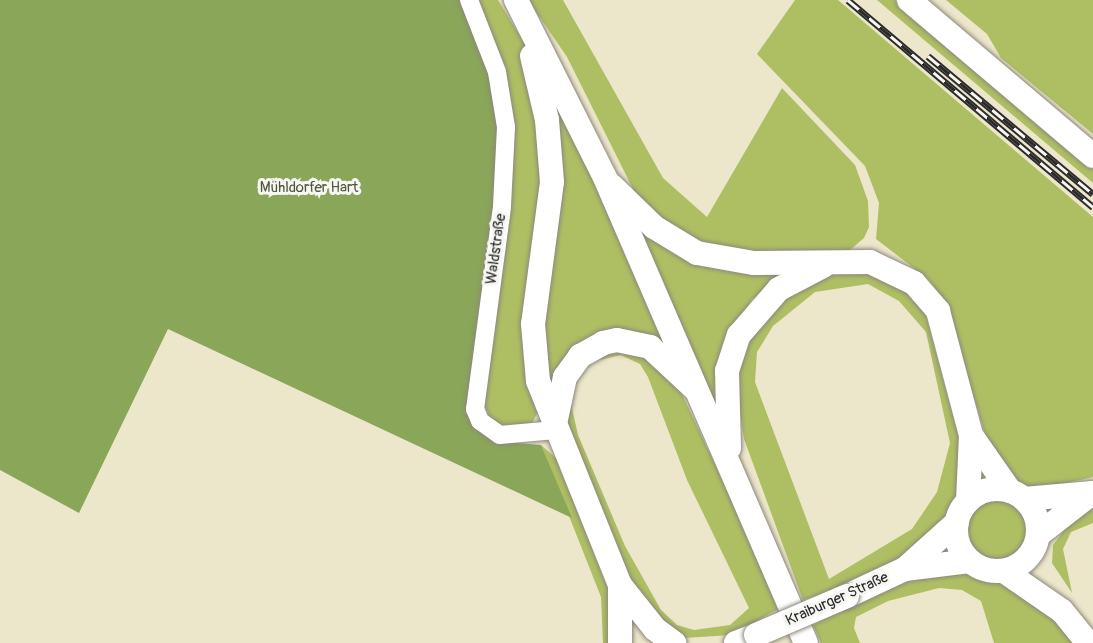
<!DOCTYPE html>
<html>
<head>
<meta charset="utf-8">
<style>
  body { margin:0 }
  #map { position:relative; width:1093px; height:643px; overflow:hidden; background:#ece6cb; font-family:Pangolin,sans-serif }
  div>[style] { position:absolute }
  .green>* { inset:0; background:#aebf63 }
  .round { border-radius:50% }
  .forest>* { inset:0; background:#8aa659 }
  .roads { filter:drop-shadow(0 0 2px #8c887b) drop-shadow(0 0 2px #8c887b) }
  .street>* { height:18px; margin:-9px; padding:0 9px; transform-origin:9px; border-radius:9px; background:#fff }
  .secondary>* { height:24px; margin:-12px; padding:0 12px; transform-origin:12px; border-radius:12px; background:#fff }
  .secondary>.ring { margin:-12px; padding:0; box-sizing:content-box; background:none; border:24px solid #fff; border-radius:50% }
  .rail>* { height:7px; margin-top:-3.5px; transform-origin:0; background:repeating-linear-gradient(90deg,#f6f6f2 0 14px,#2b2b2b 0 28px); box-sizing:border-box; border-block:2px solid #2b2b2b }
  .bridges { filter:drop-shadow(0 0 2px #8c887b) drop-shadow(0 0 2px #8c887b) }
  .secondary-bridge>* { height:24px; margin:-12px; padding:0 12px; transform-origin:12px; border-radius:12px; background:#fff }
  span { translate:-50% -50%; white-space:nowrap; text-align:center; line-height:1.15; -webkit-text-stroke:6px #f6f6f2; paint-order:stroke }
  .park-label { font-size:15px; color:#52573c }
  .street-label { font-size:15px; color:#2b2b2b }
</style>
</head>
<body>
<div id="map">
  <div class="green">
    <div style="clip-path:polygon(475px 0,498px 0,551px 87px,672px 353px,610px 335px,539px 410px,531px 425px,512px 432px,492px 422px,484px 405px)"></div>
    <div style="clip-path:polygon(528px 0,563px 0,663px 178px,707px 217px,782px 88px,855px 165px,868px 201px,869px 227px,864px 238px,850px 250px,812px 255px,697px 248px,640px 203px,567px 57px)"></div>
    <div style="clip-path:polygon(795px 0,838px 0,1093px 217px,1093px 477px,1032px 491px,1020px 486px,987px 440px,943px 299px,928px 279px,876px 239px,879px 203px,865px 166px,757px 54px)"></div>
    <div style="clip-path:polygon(877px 0,895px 0,1066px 144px,1093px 167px,1093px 183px)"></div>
    <div style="clip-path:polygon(946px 0,1093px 0,1093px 134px,1001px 58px,987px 34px)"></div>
    <div style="clip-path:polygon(634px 219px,650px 234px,807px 267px,752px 299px,724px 347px,713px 399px)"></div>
    <div style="clip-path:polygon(evenodd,834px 273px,866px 273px,896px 281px,924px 308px,963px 454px,962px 489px,947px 520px,908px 555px,859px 581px,803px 600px,744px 439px,735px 382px,742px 350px,797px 285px,834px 273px,868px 284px,899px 301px,926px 332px,950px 443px,937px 492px,912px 529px,829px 579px,755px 382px,757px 352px,773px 326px,815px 292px,868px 284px)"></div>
    <div style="clip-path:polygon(evenodd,637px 349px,681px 392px,782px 607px,731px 635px,684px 638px,658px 623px,630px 578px,567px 425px,563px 393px,597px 352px,637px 349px,621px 355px,640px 364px,648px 377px,687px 480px,749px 608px,730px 625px,694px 630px,677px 625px,661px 610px,625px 546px,578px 435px,571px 404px,575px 383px,591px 362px,621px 355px)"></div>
    <div style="clip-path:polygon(541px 445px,558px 460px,610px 595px,615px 643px,603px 643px,601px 597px)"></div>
    <div class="round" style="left:965px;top:497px;width:64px;height:64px"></div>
    <div style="clip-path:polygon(1093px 509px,1093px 523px,1071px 532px,1063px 549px,1072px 593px,1052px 563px,1053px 545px,1074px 517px)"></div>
    <div style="clip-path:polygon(956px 566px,1002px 577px,1070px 633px,1073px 643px,994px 643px,981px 601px,962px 590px,939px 588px,888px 601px,856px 617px,854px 628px,860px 643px,821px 643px,813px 625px,884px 589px)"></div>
  </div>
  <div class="forest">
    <div style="clip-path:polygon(0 0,462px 0,493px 80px,502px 160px,477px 429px,494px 441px,541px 445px,572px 518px,168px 329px,79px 513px,0 470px)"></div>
  </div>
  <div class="roads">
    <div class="street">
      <div style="left:469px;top:0;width:77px;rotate:68.7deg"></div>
      <div style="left:497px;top:72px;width:56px;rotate:80.7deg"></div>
      <div style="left:506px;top:127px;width:80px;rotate:92.9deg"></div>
      <div style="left:502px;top:207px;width:204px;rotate:97.6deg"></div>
      <div style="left:475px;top:409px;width:13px;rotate:67deg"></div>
      <div style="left:480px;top:421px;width:24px;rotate:35deg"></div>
      <div style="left:500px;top:435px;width:55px;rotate:-5.2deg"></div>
    </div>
    <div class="secondary">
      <div style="left:516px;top:0;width:201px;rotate:63.4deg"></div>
      <div style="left:606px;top:180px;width:504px;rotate:66.64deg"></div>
      <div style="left:909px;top:0;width:241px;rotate:40.3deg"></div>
      <div style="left:532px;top:56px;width:66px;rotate:76.8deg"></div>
      <div style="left:547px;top:120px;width:62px;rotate:85.4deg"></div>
      <div style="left:552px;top:182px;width:143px;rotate:97.6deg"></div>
      <div style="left:533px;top:324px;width:57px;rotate:85deg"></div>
      <div style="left:538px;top:381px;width:220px;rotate:68.1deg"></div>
      <div style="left:620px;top:585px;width:56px;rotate:51.5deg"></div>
      <div style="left:655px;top:629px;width:24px;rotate:36deg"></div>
      <div style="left:612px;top:186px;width:59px;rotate:44.3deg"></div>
      <div style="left:654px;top:227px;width:50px;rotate:31.2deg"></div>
      <div style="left:697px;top:253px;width:58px;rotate:10deg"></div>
      <div style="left:754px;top:263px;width:116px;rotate:-0.5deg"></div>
      <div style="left:870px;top:262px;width:49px;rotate:25.5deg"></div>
      <div style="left:914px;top:283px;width:37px;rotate:49deg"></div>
      <div style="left:938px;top:311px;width:128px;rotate:75.1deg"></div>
      <div style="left:971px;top:435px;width:68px;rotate:55.1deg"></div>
      <div style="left:555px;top:424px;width:48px;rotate:-78deg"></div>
      <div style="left:565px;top:377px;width:26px;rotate:-54deg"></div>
      <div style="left:580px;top:356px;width:26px;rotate:-29deg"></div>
      <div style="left:603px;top:343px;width:14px;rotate:-12deg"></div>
      <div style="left:617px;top:340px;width:34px;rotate:12deg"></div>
      <div style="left:650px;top:347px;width:59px;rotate:42.9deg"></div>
      <div style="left:729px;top:448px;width:77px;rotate:-91.5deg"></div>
      <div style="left:727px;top:371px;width:38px;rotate:-72deg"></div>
      <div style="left:739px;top:335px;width:61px;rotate:-49deg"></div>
      <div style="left:779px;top:289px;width:50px;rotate:-27.6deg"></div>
      <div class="ring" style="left:956px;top:489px;width:58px;height:58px"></div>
      <div style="left:1024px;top:499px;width:69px;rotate:-5deg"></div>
      <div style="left:968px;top:501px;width:66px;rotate:-87.4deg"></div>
      <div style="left:1038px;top:535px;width:68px;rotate:-37.9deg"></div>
      <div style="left:905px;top:569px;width:70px;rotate:-42.1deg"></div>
      <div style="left:1004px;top:571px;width:70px;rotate:34.6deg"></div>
      <div style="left:1062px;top:611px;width:41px;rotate:50.9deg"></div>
      <div style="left:620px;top:585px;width:58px;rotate:90deg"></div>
      <div style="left:847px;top:596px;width:64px;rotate:-25deg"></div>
      <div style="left:905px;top:569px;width:65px;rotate:-7deg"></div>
      <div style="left:736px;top:643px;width:22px;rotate:-22deg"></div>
    </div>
  </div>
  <div class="rail">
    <div style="left:848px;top:0;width:321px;rotate:40.2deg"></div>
    <div style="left:928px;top:56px;width:215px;rotate:39.9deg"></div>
  </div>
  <div class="bridges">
    <div class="secondary-bridge">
      <div style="left:756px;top:635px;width:99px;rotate:-23.2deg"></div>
    </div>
  </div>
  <div class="park-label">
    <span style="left:309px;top:188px">Mühldorfer Hart</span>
  </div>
  <div class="street-label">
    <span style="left:496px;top:249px;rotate:-82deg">Waldstraße</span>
    <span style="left:837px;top:599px;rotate:-24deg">Kraiburger Straße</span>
  </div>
</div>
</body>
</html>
